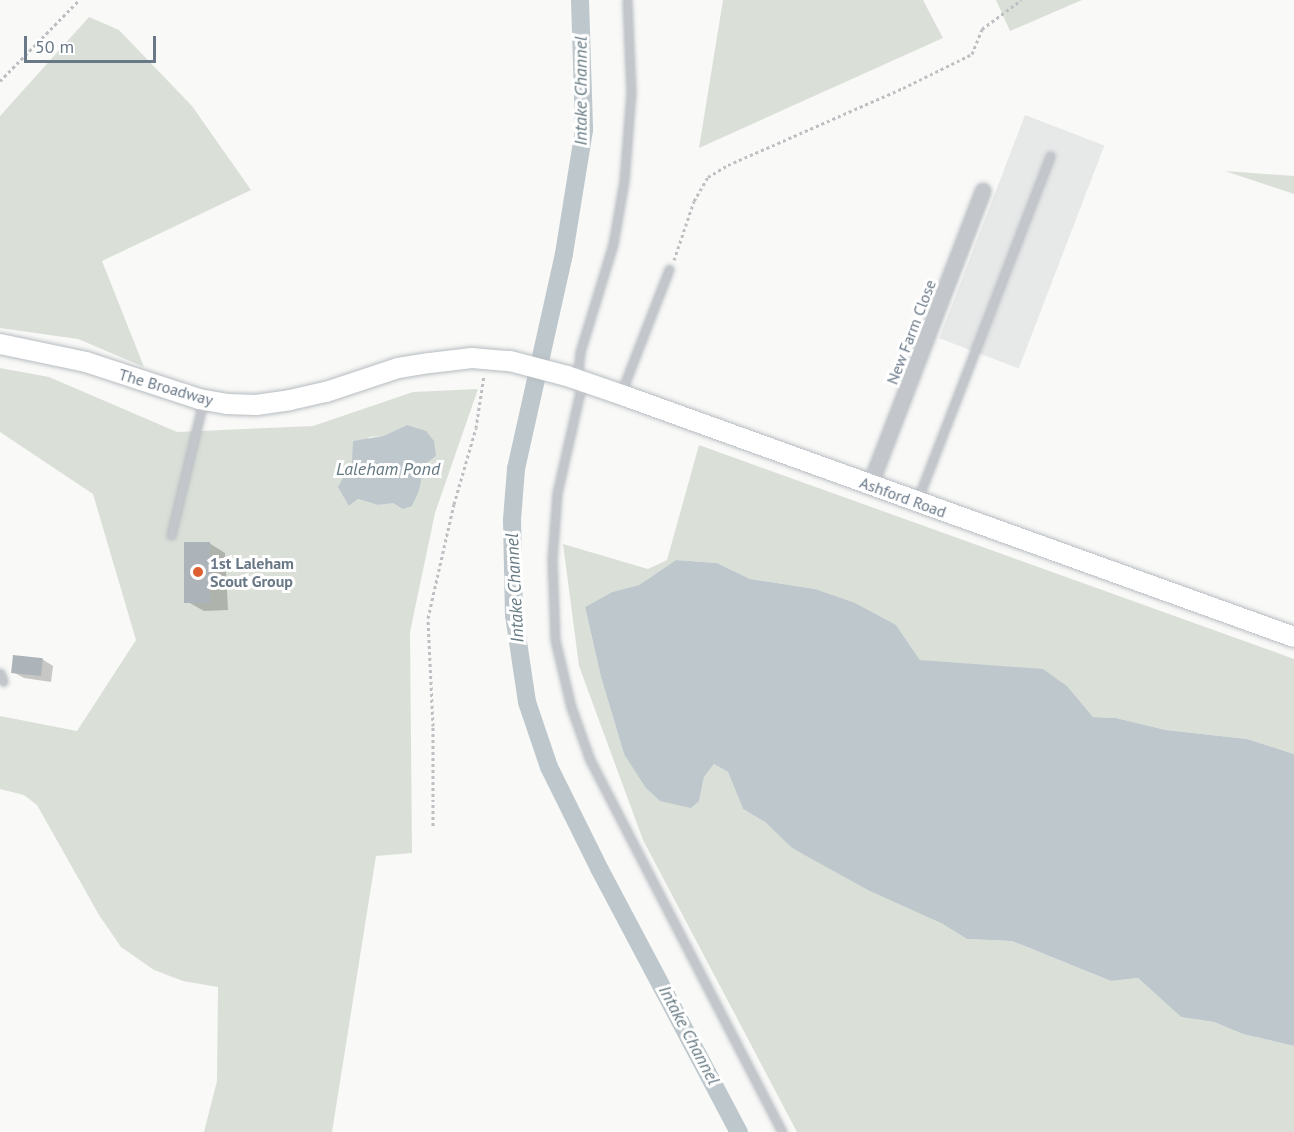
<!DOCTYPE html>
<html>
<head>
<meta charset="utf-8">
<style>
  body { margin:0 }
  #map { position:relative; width:1294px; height:1132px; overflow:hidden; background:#f9f9f7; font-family:"PT Sans",sans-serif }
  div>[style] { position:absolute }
  .built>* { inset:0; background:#e7e8e8; transform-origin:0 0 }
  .green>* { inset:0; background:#dae0d8 }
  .water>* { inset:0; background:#bdc7cc }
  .shadow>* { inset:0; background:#0003 }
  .canal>* { height:18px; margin:-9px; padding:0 9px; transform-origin:9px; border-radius:9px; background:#bdc7cc }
  .building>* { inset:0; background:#acb3b9; transform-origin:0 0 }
  .path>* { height:3px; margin-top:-1.5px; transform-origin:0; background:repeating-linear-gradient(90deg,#bdbfc2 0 3px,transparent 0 6px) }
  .roads { filter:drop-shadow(0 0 2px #b7bcc1) drop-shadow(0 0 2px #b7bcc1) }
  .lane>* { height:7px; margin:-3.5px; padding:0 3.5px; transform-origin:3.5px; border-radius:3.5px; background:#c3c6ca }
  .street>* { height:14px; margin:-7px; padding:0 7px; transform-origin:7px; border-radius:7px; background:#c3c6ca }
  .secondary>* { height:20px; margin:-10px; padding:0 10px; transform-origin:10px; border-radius:10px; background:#fff }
  .dots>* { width:16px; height:16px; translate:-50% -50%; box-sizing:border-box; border:3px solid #fff; border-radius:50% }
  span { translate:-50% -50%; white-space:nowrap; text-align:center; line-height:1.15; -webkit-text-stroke:6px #fff; paint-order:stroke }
  .street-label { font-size:16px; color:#697887 }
  .poi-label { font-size:16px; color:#697887; font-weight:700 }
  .left { translate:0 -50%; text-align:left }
  .water-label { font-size:18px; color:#657982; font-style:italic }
  .scale { position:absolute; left:24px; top:36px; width:132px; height:27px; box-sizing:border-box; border:3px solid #697887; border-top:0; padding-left:8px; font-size:18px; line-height:21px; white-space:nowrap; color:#697887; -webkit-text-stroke:4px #fff; paint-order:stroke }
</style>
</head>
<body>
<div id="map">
  <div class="built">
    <div style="left:1025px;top:115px;width:85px;height:239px;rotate:21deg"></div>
  </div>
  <div class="green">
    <div style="clip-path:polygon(723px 0,923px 0,943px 38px,699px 148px)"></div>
    <div style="clip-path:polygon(996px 0,1082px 0,1010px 31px)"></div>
    <div style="clip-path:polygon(89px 17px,119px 30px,192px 106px,251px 190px,102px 261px,144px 367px,78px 339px,0 328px,0 116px)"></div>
    <div style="clip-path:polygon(1225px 171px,1294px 176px,1294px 194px)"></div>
    <div style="clip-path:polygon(evenodd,0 368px,49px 377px,177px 432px,313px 426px,413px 392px,478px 389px,435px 513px,410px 632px,412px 853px,376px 856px,332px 1132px,204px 1132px,217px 1081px,218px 987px,183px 981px,154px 970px,121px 947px,99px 915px,37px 805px,24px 795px,0 789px,0 716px,77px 731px,136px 640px,93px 494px,0 432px,0 368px,407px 425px,425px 464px,419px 491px,412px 506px,393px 502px,378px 505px,358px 499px,349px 506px,345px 473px,369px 437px,383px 436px,407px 425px)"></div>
    <div style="clip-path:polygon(699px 445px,1294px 659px,1294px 754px,1247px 739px,1166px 730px,1116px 718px,1093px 717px,1068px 687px,920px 660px,896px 625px,815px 589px,750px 579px,717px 563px,676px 560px,639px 585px,612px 592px,585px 607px,601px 677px,624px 754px,699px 801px,704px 777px,714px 764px,728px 772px,743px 809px,765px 822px,792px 848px,941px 923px,967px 939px,1012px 941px,1111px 981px,1138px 978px,1181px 1017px,1214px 1022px,1243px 1034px,1294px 1046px,1294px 1132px,797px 1132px,643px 840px,579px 666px,563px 544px,648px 569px,667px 560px)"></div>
  </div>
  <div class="water">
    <div style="clip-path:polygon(407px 425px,426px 431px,434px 441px,436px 456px,425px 464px,419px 491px,412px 506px,403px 509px,393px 503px,378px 505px,358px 499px,349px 506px,338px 487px,352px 462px,353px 441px,383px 436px)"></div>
    <div style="clip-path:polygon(676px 560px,717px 563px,750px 579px,815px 589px,855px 603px,896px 625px,920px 660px,1043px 669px,1068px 687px,1093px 717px,1116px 718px,1166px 730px,1247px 739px,1294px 754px,1294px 1046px,1243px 1034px,1214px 1022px,1181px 1017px,1138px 978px,1111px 981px,1012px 941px,967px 939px,941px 923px,868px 890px,792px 848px,765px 822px,743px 809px,728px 772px,714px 764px,704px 777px,699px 801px,691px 808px,660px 801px,646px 788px,624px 754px,601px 677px,585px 607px,612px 592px,639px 585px)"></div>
  </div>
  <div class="shadow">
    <div style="clip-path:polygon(209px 543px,225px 553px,228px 610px,204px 611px,188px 602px)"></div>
    <div style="clip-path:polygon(42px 659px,53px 666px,51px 682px,24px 678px,13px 672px)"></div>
  </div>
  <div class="canal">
    <div style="left:580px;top:0;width:130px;rotate:88.2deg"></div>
    <div style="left:584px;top:130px;width:126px;rotate:99.2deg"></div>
    <div style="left:564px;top:254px;width:220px;rotate:102.6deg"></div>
    <div style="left:516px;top:469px;width:51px;rotate:94.5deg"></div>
    <div style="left:512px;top:520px;width:95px;rotate:88.8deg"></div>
    <div style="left:514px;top:615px;width:88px;rotate:81.5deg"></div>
    <div style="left:527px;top:702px;width:69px;rotate:71.3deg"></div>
    <div style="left:549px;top:767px;width:115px;rotate:63.7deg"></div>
    <div style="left:600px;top:870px;width:297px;rotate:62.1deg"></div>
  </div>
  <div class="building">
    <div style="left:184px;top:542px;width:26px;height:61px"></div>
    <div style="left:13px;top:655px;width:30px;height:18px;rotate:6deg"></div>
  </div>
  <div class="path">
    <div style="left:0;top:81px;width:113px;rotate:-45.7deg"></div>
    <div style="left:674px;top:260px;width:62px;rotate:-71.3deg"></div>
    <div style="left:694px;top:201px;width:28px;rotate:-60deg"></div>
    <div style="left:708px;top:177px;width:23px;rotate:-31deg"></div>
    <div style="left:728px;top:165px;width:191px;rotate:-23.7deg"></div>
    <div style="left:903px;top:88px;width:77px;rotate:-26.2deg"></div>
    <div style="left:972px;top:54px;width:27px;rotate:-68deg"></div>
    <div style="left:982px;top:29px;width:49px;rotate:-36.6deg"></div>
    <div style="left:433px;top:826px;width:100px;rotate:-90deg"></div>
    <div style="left:433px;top:726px;width:108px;rotate:-92.7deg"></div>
    <div style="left:428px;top:618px;width:117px;rotate:-77.2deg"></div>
    <div style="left:454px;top:504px;width:79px;rotate:-73.9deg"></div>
    <div style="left:476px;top:428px;width:54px;rotate:-81.4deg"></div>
  </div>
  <div class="roads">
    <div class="lane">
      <div style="left:577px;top:378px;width:26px;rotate:-83deg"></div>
      <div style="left:580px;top:352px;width:113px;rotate:-73deg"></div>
      <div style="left:613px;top:244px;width:64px;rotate:-80.1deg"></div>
      <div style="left:624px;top:181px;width:89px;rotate:-85.5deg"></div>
      <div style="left:631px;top:92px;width:92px;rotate:-92.5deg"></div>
      <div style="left:582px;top:383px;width:113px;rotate:102.8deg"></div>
      <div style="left:557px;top:493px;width:66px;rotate:94.3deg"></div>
      <div style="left:552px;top:559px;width:81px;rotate:87.9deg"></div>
      <div style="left:555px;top:640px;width:69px;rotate:76.6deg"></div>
      <div style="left:571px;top:707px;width:56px;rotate:70.3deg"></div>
      <div style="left:590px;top:760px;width:419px;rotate:62.7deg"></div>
      <div style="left:621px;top:393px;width:133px;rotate:-68.8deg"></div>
      <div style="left:917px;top:501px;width:370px;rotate:-68.9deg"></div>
      <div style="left:171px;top:535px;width:137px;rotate:-76.5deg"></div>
      <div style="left:0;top:673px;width:9px;rotate:69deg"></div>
    </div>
    <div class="street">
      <div style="left:870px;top:486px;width:316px;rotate:-69deg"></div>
    </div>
    <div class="secondary">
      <div style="left:0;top:344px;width:88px;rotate:11.8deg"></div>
      <div style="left:86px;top:362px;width:119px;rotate:18.1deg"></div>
      <div style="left:199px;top:399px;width:28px;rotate:10deg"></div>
      <div style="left:227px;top:404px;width:29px;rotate:2deg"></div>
      <div style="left:256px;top:405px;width:34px;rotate:-8deg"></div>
      <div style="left:290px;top:400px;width:37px;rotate:-13deg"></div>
      <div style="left:326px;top:392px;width:76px;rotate:-18.4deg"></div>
      <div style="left:398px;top:368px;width:32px;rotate:-9deg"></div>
      <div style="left:430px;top:363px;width:42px;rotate:-6.8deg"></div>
      <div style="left:472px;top:358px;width:38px;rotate:5deg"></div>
      <div style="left:510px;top:361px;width:59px;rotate:14.7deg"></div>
      <div style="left:567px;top:376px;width:61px;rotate:19deg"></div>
      <div style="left:625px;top:396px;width:711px;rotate:19.81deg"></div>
    </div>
  </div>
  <div class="dots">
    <div style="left:198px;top:572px;background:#de5f32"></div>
  </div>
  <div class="street-label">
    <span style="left:911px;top:332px;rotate:-69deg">New Farm Close</span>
    <span style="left:166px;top:387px;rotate:16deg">The Broadway</span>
    <span style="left:903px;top:497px;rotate:20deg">Ashford Road</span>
  </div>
  <div class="poi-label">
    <span class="left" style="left:210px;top:572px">1st Laleham<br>Scout Group</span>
  </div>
  <div class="water-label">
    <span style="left:581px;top:91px;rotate:-90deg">Intake Channel</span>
    <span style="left:388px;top:469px">Laleham Pond</span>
    <span style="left:515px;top:588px;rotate:-93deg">Intake Channel</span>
    <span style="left:689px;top:1035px;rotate:62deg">Intake Channel</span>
  </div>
  <div class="scale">50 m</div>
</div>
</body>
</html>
